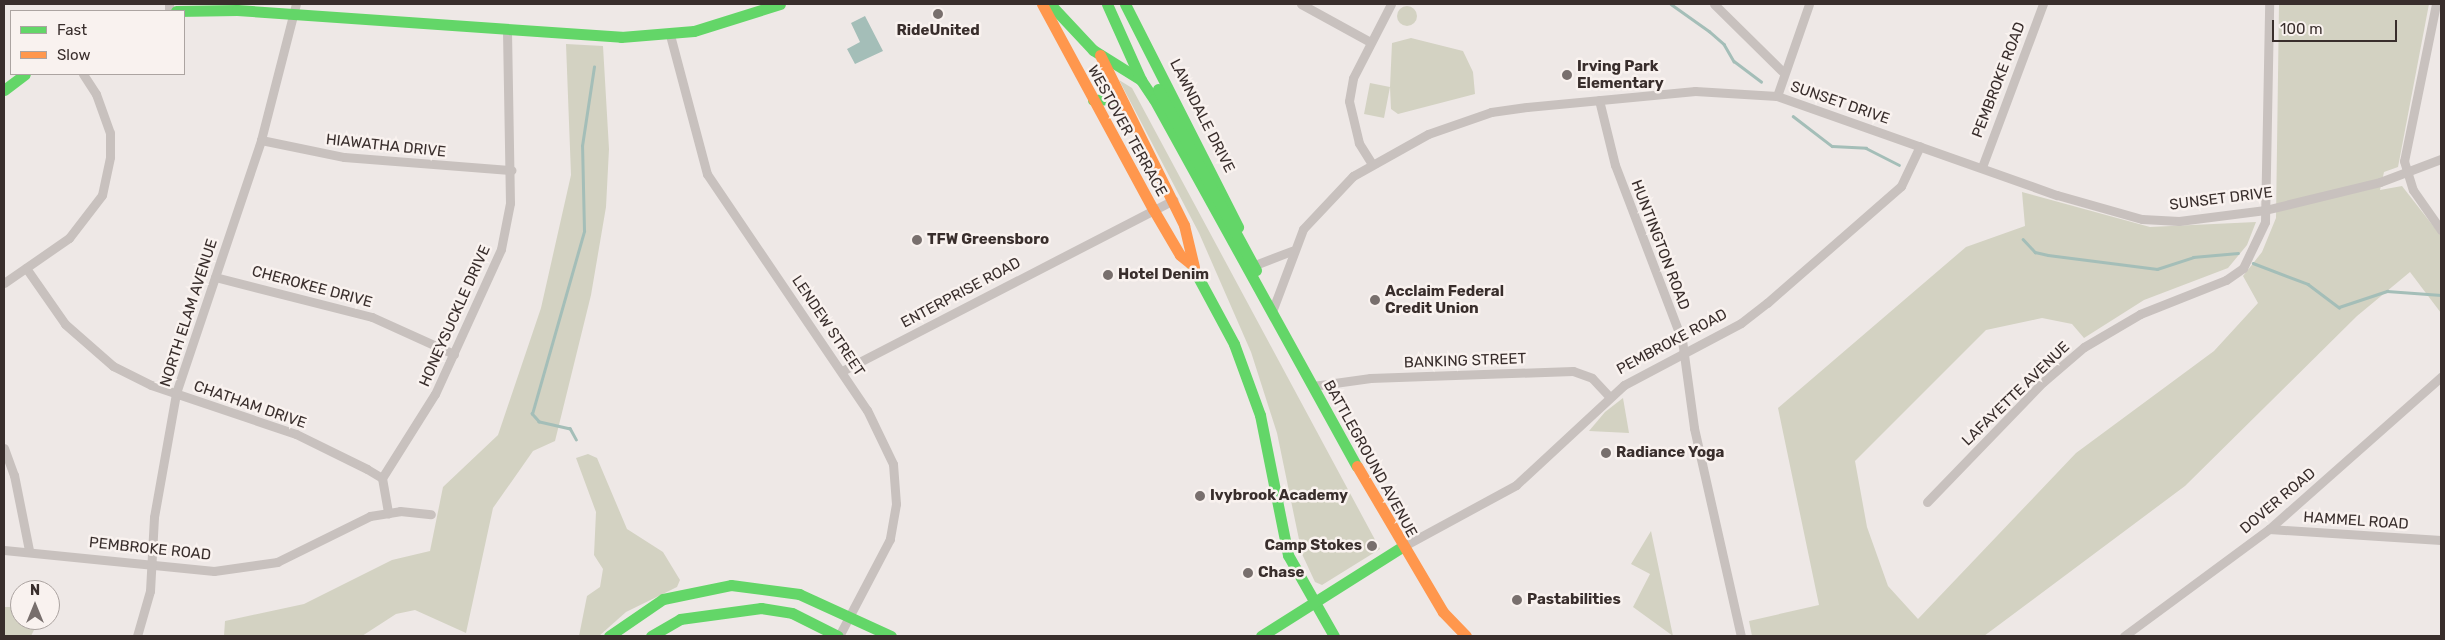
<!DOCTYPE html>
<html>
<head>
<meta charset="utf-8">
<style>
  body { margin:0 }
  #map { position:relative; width:2445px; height:640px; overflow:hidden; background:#eee8e6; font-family:Rubik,sans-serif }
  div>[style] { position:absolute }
  .green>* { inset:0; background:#d3d2c2 }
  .round { border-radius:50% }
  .water>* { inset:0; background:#a4beb8 }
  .stream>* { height:2.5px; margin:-1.25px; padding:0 1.25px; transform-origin:1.25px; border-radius:1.25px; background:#a4beb8 }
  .street>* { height:9px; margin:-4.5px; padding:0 4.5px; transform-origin:4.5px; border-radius:4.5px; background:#c8c1be }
  .fast>* { height:11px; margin:-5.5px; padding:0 5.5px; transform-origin:5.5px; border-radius:5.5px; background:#63d668 }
  .slow>* { height:11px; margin:-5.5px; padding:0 5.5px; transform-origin:5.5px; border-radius:5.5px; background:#ff974d }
  .dots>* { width:14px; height:14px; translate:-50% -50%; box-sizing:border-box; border:2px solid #f9f2ef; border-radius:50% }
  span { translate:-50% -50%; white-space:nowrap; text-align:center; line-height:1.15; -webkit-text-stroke:5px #f9f2ef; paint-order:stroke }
  .poi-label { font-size:15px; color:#392e2c; font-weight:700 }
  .left { translate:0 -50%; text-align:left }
  .right { translate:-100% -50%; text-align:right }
  .street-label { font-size:15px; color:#392e2c }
  .frame { position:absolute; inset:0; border:5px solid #392e2c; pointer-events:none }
  .legend { position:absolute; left:10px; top:10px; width:175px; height:65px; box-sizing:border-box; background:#f9f2ef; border:1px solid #aca4a1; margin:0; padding:6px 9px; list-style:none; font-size:15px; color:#392e2c }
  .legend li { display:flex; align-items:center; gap:10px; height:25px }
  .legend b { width:25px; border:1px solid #aca4a1 }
  .north { position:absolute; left:10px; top:580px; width:50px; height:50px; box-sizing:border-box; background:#f9f2ef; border:1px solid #aca4a1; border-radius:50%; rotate:0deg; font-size:14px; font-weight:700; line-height:20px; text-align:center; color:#392e2c }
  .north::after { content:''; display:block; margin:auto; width:18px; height:22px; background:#786f6d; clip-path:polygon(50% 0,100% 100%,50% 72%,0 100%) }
  .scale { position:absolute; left:2272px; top:20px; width:125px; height:22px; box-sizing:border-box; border:2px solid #392e2c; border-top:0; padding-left:6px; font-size:15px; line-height:18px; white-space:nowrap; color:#392e2c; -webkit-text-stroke:4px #f9f2ef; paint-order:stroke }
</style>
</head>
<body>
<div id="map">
  <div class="green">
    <div style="clip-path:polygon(2279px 4px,2429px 4px,2398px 167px,2384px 172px,2380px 190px,2402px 186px,2441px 236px,2441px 313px,2410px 272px,2357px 316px,2185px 486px,1984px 636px,1752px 636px,1749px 621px,1819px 605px,1778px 408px,1966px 247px,2025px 226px,2022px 192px,2150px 227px,2256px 222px,2247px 245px,2228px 268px,2144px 300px,2084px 338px,2072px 324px,2042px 318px,1986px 330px,1855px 461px,1867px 527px,1888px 586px,1918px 619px,2076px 453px,2214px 351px,2258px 303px,2243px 276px,2262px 252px,2276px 218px)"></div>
    <div class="round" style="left:1397px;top:6px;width:20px;height:20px"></div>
    <div style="clip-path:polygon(1411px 38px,1463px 51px,1473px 72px,1475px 94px,1398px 114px,1391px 109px,1390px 87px,1384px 118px,1364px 114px,1370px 83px,1390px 87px,1392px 43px)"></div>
    <div style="clip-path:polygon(566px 44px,603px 46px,609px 149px,606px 207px,591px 295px,555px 441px,533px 451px,493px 508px,466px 633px,415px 610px,396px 614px,362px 636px,224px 636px,225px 621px,304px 604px,392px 560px,430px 551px,443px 487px,498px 435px,541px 308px,571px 175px)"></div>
    <div style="clip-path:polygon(1119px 80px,1132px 88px,1380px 549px,1322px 585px,1315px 582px,1302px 554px,1277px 433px,1251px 352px,1199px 233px)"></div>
    <div style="clip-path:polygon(1623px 398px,1629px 433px,1589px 431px,1605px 412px)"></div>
    <div style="clip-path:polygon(588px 454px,597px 458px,627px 529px,663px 552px,680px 580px,677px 587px,626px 612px,599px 636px,579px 636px,587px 596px,600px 587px,603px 569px,594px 555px,596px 512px,576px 458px)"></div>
    <div style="clip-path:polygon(1651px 531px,1673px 636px,1633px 607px,1650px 574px,1631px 564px)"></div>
    <div style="clip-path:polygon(4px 607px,20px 607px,20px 620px,39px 620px,31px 636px,4px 636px)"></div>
  </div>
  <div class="water">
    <div style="clip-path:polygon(865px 16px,883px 51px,855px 64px,847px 49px,860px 42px,851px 23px)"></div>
  </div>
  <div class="stream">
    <div style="left:1671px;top:4px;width:47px;rotate:35.4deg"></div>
    <div style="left:1709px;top:31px;width:20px;rotate:41deg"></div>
    <div style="left:1724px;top:44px;width:20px;rotate:60deg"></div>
    <div style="left:1734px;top:61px;width:34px;rotate:37deg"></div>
    <div style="left:1793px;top:116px;width:49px;rotate:37.6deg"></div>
    <div style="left:1832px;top:146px;width:34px;rotate:3deg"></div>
    <div style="left:1866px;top:148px;width:37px;rotate:27deg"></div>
    <div style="left:2023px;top:239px;width:18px;rotate:47deg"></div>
    <div style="left:2035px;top:252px;width:13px;rotate:13deg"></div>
    <div style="left:2048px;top:255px;width:110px;rotate:7.3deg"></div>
    <div style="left:2157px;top:269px;width:38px;rotate:-18deg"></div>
    <div style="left:2193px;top:257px;width:45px;rotate:-5.1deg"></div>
    <div style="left:2253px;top:263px;width:59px;rotate:20.9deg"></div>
    <div style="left:2308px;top:284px;width:39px;rotate:37deg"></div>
    <div style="left:2339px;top:307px;width:51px;rotate:-18.4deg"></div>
    <div style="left:2387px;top:291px;width:54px;rotate:4.2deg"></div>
    <div style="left:576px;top:440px;width:13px;rotate:-119deg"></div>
    <div style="left:570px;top:429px;width:32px;rotate:-167deg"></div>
    <div style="left:539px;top:422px;width:11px;rotate:-131deg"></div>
    <div style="left:532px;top:414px;width:190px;rotate:-74.1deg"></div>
    <div style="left:584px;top:231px;width:85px;rotate:-91.3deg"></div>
    <div style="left:582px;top:146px;width:80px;rotate:-81.4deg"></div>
  </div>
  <div class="street">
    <div style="left:169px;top:4px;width:7px;rotate:90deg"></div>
    <div style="left:1301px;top:4px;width:79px;rotate:28.8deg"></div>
    <div style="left:1714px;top:4px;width:97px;rotate:44.6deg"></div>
    <div style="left:2436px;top:4px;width:160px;rotate:101.5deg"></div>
    <div style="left:2404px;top:161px;width:30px;rotate:73deg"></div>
    <div style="left:2413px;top:190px;width:49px;rotate:55deg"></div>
    <div style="left:670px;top:35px;width:144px;rotate:75.1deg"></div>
    <div style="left:707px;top:174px;width:285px;rotate:55.9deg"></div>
    <div style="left:867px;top:410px;width:60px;rotate:64.3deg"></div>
    <div style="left:893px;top:464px;width:40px;rotate:85.7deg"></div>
    <div style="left:896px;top:504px;width:36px;rotate:100deg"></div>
    <div style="left:890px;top:539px;width:110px;rotate:117.7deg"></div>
    <div style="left:1777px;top:96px;width:97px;rotate:-70.8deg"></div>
    <div style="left:1599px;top:100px;width:67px;rotate:76.2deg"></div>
    <div style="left:1615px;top:165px;width:187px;rotate:69.1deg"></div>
    <div style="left:1682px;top:340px;width:89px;rotate:82.2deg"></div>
    <div style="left:1694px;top:428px;width:213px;rotate:77.3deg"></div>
    <div style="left:261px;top:140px;width:85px;rotate:11.6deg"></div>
    <div style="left:344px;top:157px;width:168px;rotate:4.5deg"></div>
    <div style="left:1372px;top:164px;width:25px;rotate:-122deg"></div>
    <div style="left:1359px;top:143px;width:43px;rotate:-103.4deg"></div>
    <div style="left:1349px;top:101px;width:23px;rotate:-80deg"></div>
    <div style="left:1353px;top:78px;width:83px;rotate:-62.8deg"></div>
    <div style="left:1982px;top:167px;width:174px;rotate:-69.5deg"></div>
    <div style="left:1255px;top:265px;width:40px;rotate:-21deg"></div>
    <div style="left:26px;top:268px;width:68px;rotate:55.1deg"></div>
    <div style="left:65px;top:324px;width:64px;rotate:41.2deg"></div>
    <div style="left:113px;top:366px;width:42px;rotate:26.6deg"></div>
    <div style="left:151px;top:385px;width:153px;rotate:18.7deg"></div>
    <div style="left:296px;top:434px;width:79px;rotate:26.2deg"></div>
    <div style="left:367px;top:469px;width:17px;rotate:31deg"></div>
    <div style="left:382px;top:478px;width:36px;rotate:80deg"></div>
    <div style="left:215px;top:277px;width:162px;rotate:14.3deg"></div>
    <div style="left:372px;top:317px;width:90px;rotate:24.3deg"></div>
    <div style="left:4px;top:283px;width:79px;rotate:-34.7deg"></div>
    <div style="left:69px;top:238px;width:54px;rotate:-52.5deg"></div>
    <div style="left:102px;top:195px;width:39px;rotate:-78deg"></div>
    <div style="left:110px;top:157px;width:24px;rotate:-90deg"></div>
    <div style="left:110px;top:133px;width:41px;rotate:-109.7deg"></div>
    <div style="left:96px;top:94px;width:24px;rotate:-123deg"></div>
    <div style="left:1273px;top:309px;width:85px;rotate:-69.4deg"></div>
    <div style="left:1303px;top:229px;width:73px;rotate:-46.7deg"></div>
    <div style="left:1353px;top:176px;width:86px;rotate:-29.2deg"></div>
    <div style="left:1428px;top:134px;width:67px;rotate:-19.2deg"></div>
    <div style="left:1491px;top:112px;width:36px;rotate:-8deg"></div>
    <div style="left:1527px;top:107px;width:169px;rotate:-5.4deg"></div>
    <div style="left:1695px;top:91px;width:82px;rotate:3.5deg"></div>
    <div style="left:1777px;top:96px;width:297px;rotate:19.5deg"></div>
    <div style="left:2057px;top:195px;width:88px;rotate:15.8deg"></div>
    <div style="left:2142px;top:219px;width:37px;rotate:3deg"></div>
    <div style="left:2179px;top:221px;width:87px;rotate:-7.3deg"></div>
    <div style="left:2265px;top:210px;width:118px;rotate:-13.7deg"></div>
    <div style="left:2380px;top:182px;width:65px;rotate:-20.7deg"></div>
    <div style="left:842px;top:371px;width:373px;rotate:-27.3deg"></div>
    <div style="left:1313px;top:386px;width:58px;rotate:-8deg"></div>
    <div style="left:1370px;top:378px;width:203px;rotate:-2deg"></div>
    <div style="left:1573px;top:371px;width:20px;rotate:20deg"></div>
    <div style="left:1592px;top:378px;width:25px;rotate:47deg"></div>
    <div style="left:4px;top:448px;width:29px;rotate:70deg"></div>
    <div style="left:14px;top:475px;width:76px;rotate:78.7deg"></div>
    <div style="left:382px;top:478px;width:99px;rotate:-57.8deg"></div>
    <div style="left:435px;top:394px;width:159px;rotate:-65.5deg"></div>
    <div style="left:501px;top:249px;width:47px;rotate:-78.9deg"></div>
    <div style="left:510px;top:203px;width:173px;rotate:-91deg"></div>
    <div style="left:1927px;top:502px;width:167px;rotate:-46deg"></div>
    <div style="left:2043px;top:382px;width:54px;rotate:-40.5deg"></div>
    <div style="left:2084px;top:347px;width:65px;rotate:-30.5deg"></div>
    <div style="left:2140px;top:314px;width:92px;rotate:-21.6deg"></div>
    <div style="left:2226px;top:280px;width:21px;rotate:-35deg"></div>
    <div style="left:2243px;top:268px;width:51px;rotate:-64.4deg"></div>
    <div style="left:2265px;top:222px;width:218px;rotate:-88.9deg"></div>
    <div style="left:2269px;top:529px;width:172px;rotate:3.7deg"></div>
    <div style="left:1402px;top:547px;width:130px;rotate:-28.5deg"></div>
    <div style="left:1516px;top:485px;width:147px;rotate:-42.8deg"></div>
    <div style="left:1624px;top:385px;width:132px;rotate:-27.9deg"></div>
    <div style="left:1741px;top:323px;width:33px;rotate:-38deg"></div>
    <div style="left:1767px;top:303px;width:178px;rotate:-41.1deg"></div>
    <div style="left:1901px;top:186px;width:44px;rotate:-64.6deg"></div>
    <div style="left:4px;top:550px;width:211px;rotate:5.7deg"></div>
    <div style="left:214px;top:571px;width:64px;rotate:-8.1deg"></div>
    <div style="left:277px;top:562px;width:104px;rotate:-26.3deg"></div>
    <div style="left:370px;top:516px;width:30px;rotate:-9deg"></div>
    <div style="left:400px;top:511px;width:31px;rotate:6deg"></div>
    <div style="left:137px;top:636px;width:47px;rotate:-73.9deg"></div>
    <div style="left:150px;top:591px;width:74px;rotate:-86.9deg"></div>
    <div style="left:154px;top:517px;width:126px;rotate:-79.9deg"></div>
    <div style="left:176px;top:393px;width:267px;rotate:-71.4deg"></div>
    <div style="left:261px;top:140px;width:140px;rotate:-75.6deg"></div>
    <div style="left:2124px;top:636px;width:180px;rotate:-36.4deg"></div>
    <div style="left:2269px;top:529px;width:230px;rotate:-41.5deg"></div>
  </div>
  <div class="fast">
    <div style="left:1050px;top:4px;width:63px;rotate:46.9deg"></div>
    <div style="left:1093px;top:50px;width:57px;rotate:32deg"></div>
    <div style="left:1141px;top:80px;width:23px;rotate:56deg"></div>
    <div style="left:1154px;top:99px;width:419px;rotate:61.1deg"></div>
    <div style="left:1107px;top:4px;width:83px;rotate:65.9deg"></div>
    <div style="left:1125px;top:4px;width:250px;rotate:63.1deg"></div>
    <div style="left:176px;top:11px;width:61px;rotate:-0.9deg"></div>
    <div style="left:237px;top:10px;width:385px;rotate:4deg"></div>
    <div style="left:621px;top:37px;width:73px;rotate:-4.7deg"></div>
    <div style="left:694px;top:31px;width:90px;rotate:-17.4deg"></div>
    <div style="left:1158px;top:89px;width:206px;rotate:61.6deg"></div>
    <div style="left:4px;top:90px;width:26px;rotate:-37deg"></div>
    <div style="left:1093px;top:100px;width:19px;rotate:-3deg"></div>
    <div style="left:1112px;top:99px;width:19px;rotate:54deg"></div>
    <div style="left:1191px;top:264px;width:91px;rotate:61.7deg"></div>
    <div style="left:1234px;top:344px;width:76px;rotate:69.9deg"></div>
    <div style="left:1260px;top:415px;width:143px;rotate:78.7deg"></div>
    <div style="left:1288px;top:555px;width:93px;rotate:60.4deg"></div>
    <div style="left:609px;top:636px;width:65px;rotate:-34.4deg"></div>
    <div style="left:663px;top:599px;width:69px;rotate:-11.6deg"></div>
    <div style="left:731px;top:585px;width:69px;rotate:7.5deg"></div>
    <div style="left:799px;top:594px;width:101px;rotate:24.5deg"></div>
    <div style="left:651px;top:636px;width:34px;rotate:-30deg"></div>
    <div style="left:680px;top:619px;width:82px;rotate:-7.7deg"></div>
    <div style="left:761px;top:608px;width:31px;rotate:9deg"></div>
    <div style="left:792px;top:613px;width:51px;rotate:26.6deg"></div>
    <div style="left:1261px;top:636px;width:167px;rotate:-32.3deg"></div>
  </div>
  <div class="slow">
    <div style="left:1042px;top:4px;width:233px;rotate:61.6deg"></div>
    <div style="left:1153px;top:209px;width:53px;rotate:59.6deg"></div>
    <div style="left:1180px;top:255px;width:14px;rotate:39deg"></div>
    <div style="left:1100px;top:55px;width:190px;rotate:63.7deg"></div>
    <div style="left:1184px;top:225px;width:43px;rotate:76.6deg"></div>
    <div style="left:1357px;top:466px;width:169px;rotate:59.5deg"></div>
    <div style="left:1443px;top:612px;width:33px;rotate:46deg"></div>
  </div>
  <div class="dots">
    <div style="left:938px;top:14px;background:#786f6d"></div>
    <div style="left:1567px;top:75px;background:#786f6d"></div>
    <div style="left:917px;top:240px;background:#786f6d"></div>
    <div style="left:1108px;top:275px;background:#786f6d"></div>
    <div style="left:1375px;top:300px;background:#786f6d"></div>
    <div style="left:1606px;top:453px;background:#786f6d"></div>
    <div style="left:1200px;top:496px;background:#786f6d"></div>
    <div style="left:1372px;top:546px;background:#786f6d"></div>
    <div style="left:1248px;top:573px;background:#786f6d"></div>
    <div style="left:1517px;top:600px;background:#786f6d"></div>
  </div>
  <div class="poi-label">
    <span style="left:938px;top:31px">RideUnited</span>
    <span class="left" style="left:1577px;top:75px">Irving Park<br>Elementary</span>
    <span class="left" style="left:927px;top:240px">TFW Greensboro</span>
    <span class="left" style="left:1118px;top:275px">Hotel Denim</span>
    <span class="left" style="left:1385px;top:300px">Acclaim Federal<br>Credit Union</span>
    <span class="left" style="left:1616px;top:453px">Radiance Yoga</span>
    <span class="left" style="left:1210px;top:496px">Ivybrook Academy</span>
    <span class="right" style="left:1362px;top:546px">Camp Stokes</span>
    <span class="left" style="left:1258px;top:573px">Chase</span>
    <span class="left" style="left:1527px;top:600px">Pastabilities</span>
  </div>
  <div class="street-label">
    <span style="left:1999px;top:80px;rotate:-69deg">PEMBROKE ROAD</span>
    <span style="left:1840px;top:103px;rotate:19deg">SUNSET DRIVE</span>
    <span style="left:1202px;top:116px;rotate:63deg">LAWNDALE DRIVE</span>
    <span style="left:1127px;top:131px;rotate:61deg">WESTOVER TERRACE</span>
    <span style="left:386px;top:146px;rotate:6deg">HIAWATHA DRIVE</span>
    <span style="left:2221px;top:199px;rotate:-7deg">SUNSET DRIVE</span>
    <span style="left:1660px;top:245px;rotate:69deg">HUNTINGTON ROAD</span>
    <span style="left:312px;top:287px;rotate:15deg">CHEROKEE DRIVE</span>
    <span style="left:961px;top:293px;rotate:-28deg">ENTERPRISE ROAD</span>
    <span style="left:189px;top:313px;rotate:-72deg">NORTH ELAM AVENUE</span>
    <span style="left:455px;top:316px;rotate:-66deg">HONEYSUCKLE DRIVE</span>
    <span style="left:828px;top:326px;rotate:56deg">LENDEW STREET</span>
    <span style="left:1672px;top:342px;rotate:-28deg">PEMBROKE ROAD</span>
    <span style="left:1465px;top:361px;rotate:-2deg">BANKING STREET</span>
    <span style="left:2016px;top:394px;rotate:-44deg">LAFAYETTE AVENUE</span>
    <span style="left:250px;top:405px;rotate:19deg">CHATHAM DRIVE</span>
    <span style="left:1370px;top:459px;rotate:61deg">BATTLEGROUND AVENUE</span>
    <span style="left:2278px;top:501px;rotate:-40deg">DOVER ROAD</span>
    <span style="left:2356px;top:521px;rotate:4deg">HAMMEL ROAD</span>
    <span style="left:150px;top:549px;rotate:6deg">PEMBROKE ROAD</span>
  </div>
  <div class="frame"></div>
  <ul class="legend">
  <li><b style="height:6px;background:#63d668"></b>Fast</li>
  <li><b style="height:6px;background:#ff974d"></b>Slow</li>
  </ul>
  <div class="north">N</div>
  <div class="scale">100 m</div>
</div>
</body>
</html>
